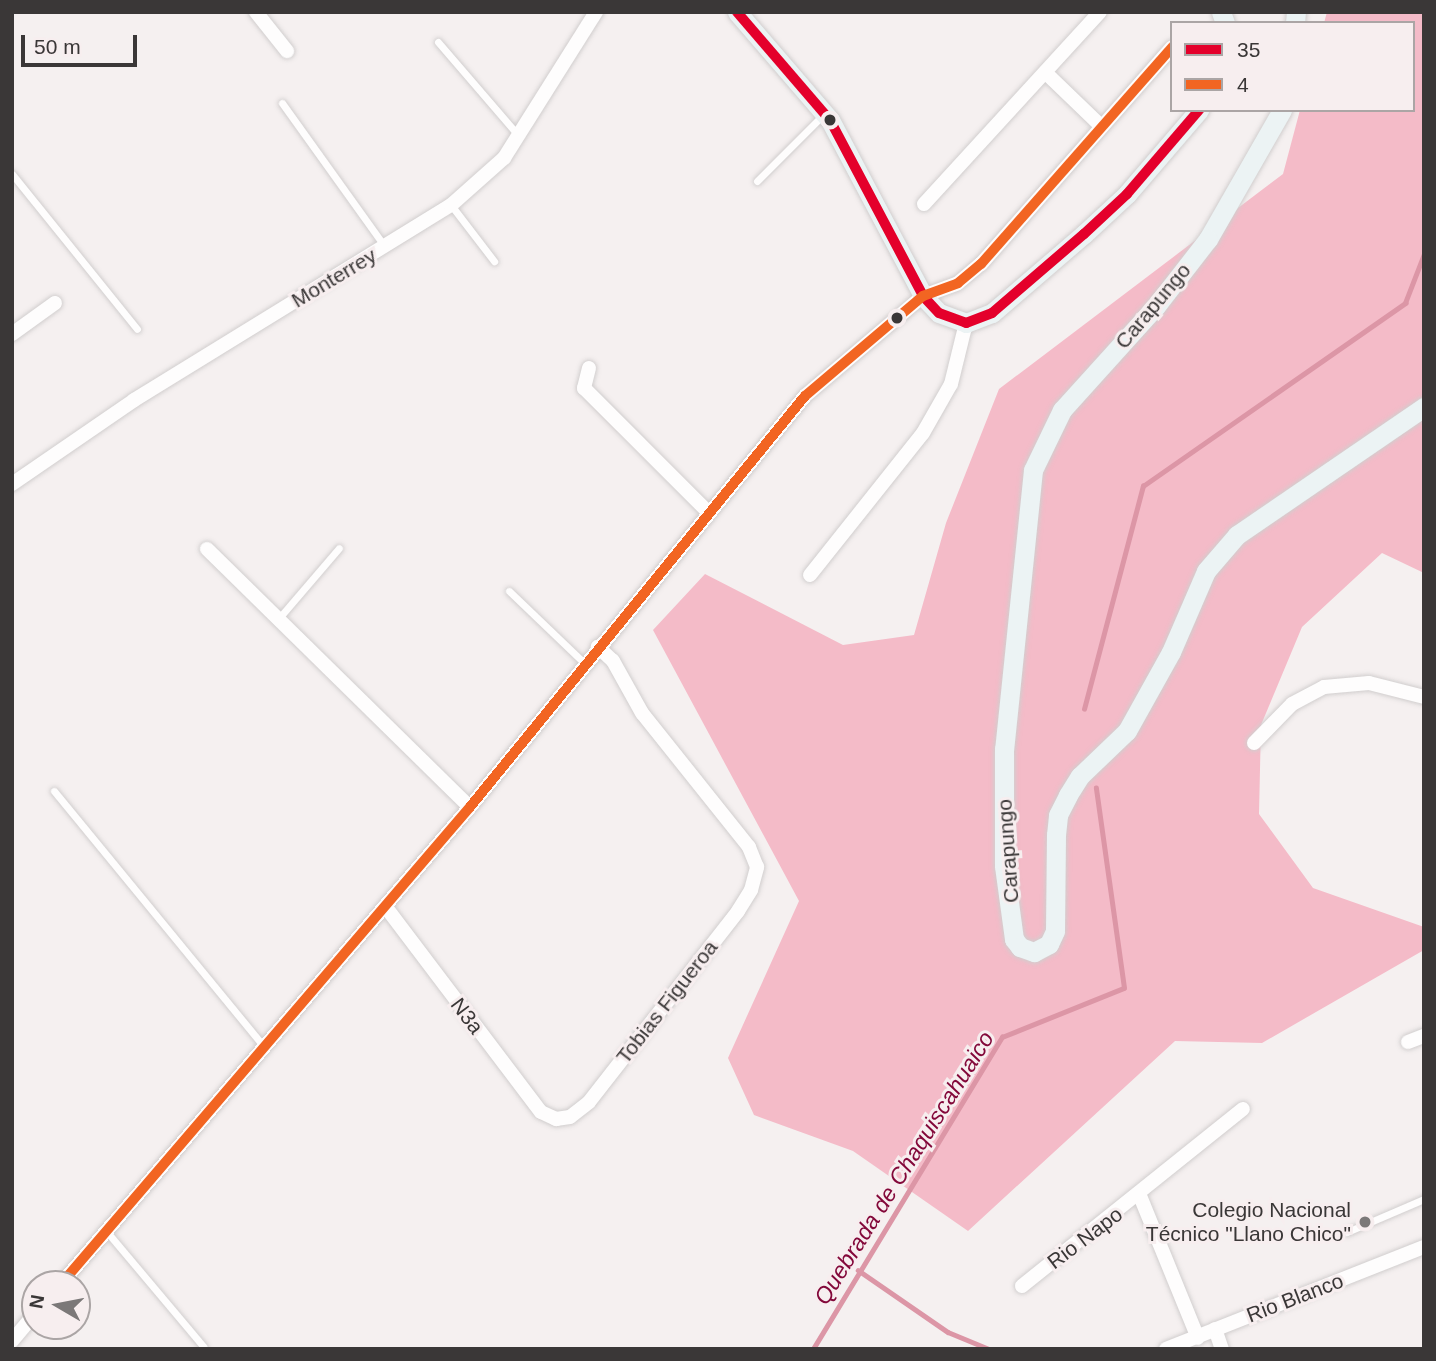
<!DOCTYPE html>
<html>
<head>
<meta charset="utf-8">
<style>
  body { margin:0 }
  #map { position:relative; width:1436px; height:1361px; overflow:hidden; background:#f5f0f0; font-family:Arial,sans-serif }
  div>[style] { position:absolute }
  .forest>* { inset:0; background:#f4bbc8 }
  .stream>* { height:4.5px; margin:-2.25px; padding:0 2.25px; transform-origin:2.25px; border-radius:2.25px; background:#dc96a6 }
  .roads { filter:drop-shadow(0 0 2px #d1cece) drop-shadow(0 0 2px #d1cece) }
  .lane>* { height:7px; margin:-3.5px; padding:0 3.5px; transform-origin:3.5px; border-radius:3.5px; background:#fefdfd }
  .street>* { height:14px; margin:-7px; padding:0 7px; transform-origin:7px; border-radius:7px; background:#fefdfd }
  .secondary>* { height:19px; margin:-9.5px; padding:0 9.5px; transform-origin:9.5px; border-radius:9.5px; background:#ecf3f4 }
  .bus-1>* { height:10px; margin:-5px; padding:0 5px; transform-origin:5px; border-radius:5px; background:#e4002b }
  .bus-2>* { height:10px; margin:-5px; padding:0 5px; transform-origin:5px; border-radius:5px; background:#f26522 }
  .dots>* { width:19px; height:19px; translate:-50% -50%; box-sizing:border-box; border:4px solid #f7eeef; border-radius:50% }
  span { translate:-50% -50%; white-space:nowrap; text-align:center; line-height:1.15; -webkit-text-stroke:6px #f7eeef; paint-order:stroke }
  .street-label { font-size:21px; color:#3a3737 }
  .poi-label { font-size:21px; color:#3a3737 }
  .right { translate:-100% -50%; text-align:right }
  .water-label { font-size:23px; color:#83083a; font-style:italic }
  .frame { position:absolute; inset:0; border:14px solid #3a3737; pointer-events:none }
  .legend { position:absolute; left:1170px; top:21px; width:245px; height:91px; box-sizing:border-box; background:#f7eeef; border:2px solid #aba5a5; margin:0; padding:9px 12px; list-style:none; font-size:21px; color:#3a3737 }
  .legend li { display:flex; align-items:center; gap:14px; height:35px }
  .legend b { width:35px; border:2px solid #aba5a5 }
  .north { position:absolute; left:21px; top:1270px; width:70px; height:70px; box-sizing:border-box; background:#f7eeef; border:2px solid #aba5a5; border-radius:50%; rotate:280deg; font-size:19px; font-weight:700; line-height:28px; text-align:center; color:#3a3737 }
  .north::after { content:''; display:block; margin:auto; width:24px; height:32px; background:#7b7878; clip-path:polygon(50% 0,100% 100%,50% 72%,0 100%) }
  .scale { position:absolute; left:21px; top:35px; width:116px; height:32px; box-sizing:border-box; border:4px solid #3a3737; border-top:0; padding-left:9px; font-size:21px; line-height:24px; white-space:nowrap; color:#3a3737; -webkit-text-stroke:5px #f7eeef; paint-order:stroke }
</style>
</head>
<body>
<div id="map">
  <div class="forest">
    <div style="clip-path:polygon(1327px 12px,1424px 12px,1424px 573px,1382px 553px,1302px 627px,1261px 725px,1259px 814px,1313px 888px,1424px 927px,1424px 950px,1262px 1043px,1175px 1041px,968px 1231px,853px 1151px,754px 1115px,728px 1058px,799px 901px,653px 630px,705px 574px,843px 645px,914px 635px,946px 523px,999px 389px,1283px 174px,1300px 110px,1413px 110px,1413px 23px,1324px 23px)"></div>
  </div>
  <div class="stream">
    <div style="left:1084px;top:709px;width:231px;rotate:-75.2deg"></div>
    <div style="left:1143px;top:486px;width:320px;rotate:-34.9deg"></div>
    <div style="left:1405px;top:303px;width:53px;rotate:-68.8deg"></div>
    <div style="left:858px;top:1270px;width:109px;rotate:34.6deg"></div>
    <div style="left:948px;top:1332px;width:44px;rotate:22.5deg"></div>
    <div style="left:813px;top:1349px;width:365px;rotate:-58.8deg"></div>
    <div style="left:1002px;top:1037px;width:131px;rotate:-21.9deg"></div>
    <div style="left:1124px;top:988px;width:202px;rotate:-98deg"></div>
  </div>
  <div class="roads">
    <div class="lane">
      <div style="left:438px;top:42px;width:123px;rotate:49.3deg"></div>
      <div style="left:282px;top:103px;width:177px;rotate:54.4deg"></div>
      <div style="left:12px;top:174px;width:199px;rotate:51.1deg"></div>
      <div style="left:757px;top:181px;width:95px;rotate:-45deg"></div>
      <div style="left:451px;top:205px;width:71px;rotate:52.5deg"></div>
      <div style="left:509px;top:591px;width:105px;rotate:43.8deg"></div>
      <div style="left:279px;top:618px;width:92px;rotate:-49.4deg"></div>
      <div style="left:54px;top:791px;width:331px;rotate:50.6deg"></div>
      <div style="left:107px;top:1232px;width:150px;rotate:49.9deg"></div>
      <div style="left:1347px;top:1232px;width:84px;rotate:-23.2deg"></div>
    </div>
    <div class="street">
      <div style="left:256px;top:12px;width:50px;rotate:51.5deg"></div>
      <div style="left:1047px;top:74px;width:76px;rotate:43.9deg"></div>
      <div style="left:924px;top:204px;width:260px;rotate:-47.5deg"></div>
      <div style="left:12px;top:334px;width:53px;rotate:-35.8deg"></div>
      <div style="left:589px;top:368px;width:21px;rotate:104deg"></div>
      <div style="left:584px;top:388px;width:177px;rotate:45deg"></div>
      <div style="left:12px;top:484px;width:148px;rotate:-34.5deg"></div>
      <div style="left:134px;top:400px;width:372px;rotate:-31.6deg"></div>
      <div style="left:451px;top:205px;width:71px;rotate:-41.6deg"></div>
      <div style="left:504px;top:158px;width:173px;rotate:-57.8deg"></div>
      <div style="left:207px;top:549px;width:368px;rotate:44.5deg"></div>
      <div style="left:810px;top:575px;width:181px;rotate:-51.5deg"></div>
      <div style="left:923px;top:433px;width:56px;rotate:-60.3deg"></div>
      <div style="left:951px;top:384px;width:63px;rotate:-76.2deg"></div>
      <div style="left:1254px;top:743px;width:54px;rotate:-45.7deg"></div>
      <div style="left:1292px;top:704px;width:36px;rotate:-28deg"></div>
      <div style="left:1324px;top:687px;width:45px;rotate:-5.1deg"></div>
      <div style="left:1369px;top:683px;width:57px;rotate:14.3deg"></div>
      <div style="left:385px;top:906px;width:258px;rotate:52.9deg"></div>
      <div style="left:541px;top:1112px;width:17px;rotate:25deg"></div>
      <div style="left:556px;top:1119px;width:14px;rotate:-8deg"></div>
      <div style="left:570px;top:1117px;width:24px;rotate:-38deg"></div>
      <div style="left:589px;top:1102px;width:242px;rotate:-52deg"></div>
      <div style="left:738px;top:911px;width:25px;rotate:-58deg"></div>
      <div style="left:751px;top:890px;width:24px;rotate:-75deg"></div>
      <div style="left:757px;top:867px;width:22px;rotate:-112deg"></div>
      <div style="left:749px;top:847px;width:171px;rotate:-128.6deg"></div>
      <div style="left:642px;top:713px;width:60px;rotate:-119.1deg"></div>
      <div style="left:613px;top:661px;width:21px;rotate:-137deg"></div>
      <div style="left:1408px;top:1042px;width:17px;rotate:-21deg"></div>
      <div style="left:1140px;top:1196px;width:153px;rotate:67.8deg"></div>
      <div style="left:61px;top:1284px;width:628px;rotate:-49.39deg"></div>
      <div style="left:470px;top:807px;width:530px;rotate:-50.82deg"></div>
      <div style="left:805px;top:396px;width:155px;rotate:-40.3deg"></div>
      <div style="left:923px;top:296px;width:37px;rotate:-20deg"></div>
      <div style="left:958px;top:283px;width:30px;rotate:-40deg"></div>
      <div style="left:981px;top:264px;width:289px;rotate:-48.6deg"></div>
      <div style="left:1022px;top:1286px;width:283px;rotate:-38.7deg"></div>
      <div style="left:1215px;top:1329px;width:21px;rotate:71deg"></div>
      <div style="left:12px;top:1341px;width:35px;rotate:-50deg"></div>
      <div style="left:1166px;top:1349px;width:277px;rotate:-21.6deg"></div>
    </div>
    <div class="secondary">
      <div style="left:737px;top:12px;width:143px;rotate:49.3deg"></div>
      <div style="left:830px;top:120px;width:199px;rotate:62.1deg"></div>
      <div style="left:923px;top:296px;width:23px;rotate:47deg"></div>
      <div style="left:939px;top:313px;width:29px;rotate:20deg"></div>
      <div style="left:966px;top:323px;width:28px;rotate:-21deg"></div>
      <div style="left:992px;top:313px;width:121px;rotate:-40.7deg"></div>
      <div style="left:1084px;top:234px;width:59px;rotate:-42.9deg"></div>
      <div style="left:1127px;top:194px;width:111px;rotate:-49.4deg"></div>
      <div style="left:1221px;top:12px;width:12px;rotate:70deg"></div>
      <div style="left:1295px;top:23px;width:11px;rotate:-85deg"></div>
      <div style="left:1282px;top:110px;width:149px;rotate:119.8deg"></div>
      <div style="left:1208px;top:239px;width:85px;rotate:127.8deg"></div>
      <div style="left:1156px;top:306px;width:140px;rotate:132.1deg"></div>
      <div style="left:1062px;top:410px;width:67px;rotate:115.8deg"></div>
      <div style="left:1033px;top:470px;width:281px;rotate:95.9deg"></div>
      <div style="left:1004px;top:749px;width:117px;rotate:90deg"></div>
      <div style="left:1004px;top:866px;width:74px;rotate:82.2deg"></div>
      <div style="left:1014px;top:939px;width:10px;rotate:53deg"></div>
      <div style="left:1020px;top:947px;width:15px;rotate:20deg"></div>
      <div style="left:1034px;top:952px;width:17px;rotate:-28deg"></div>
      <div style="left:1049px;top:944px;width:14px;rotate:-65deg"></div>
      <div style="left:1055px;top:931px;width:96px;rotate:-89.4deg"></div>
      <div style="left:1056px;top:835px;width:20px;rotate:-84deg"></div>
      <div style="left:1058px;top:815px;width:22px;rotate:-63deg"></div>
      <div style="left:1068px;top:795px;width:22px;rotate:-58deg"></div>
      <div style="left:1080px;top:776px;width:65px;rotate:-43.8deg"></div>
      <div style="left:1127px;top:731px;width:90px;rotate:-60.9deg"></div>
      <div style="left:1171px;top:652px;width:88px;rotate:-66.6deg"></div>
      <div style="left:1206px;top:571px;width:48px;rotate:-49.3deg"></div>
      <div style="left:1237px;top:535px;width:227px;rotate:-34.4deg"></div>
    </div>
  </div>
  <div class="bus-1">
    <div style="left:737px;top:12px;width:143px;rotate:49.3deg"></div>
    <div style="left:830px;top:120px;width:199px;rotate:62.1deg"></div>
    <div style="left:923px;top:296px;width:23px;rotate:47deg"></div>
    <div style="left:939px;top:313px;width:29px;rotate:20deg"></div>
    <div style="left:966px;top:323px;width:28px;rotate:-21deg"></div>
    <div style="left:992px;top:313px;width:121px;rotate:-40.7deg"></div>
    <div style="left:1084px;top:234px;width:59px;rotate:-42.9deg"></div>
    <div style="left:1127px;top:194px;width:111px;rotate:-49.4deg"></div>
  </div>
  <div class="bus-2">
    <div style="left:61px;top:1284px;width:628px;rotate:-49.39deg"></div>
    <div style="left:470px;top:807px;width:530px;rotate:-50.82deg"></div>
    <div style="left:805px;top:396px;width:155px;rotate:-40.3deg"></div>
    <div style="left:923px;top:296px;width:37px;rotate:-20deg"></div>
    <div style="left:958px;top:283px;width:30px;rotate:-40deg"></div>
    <div style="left:981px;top:264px;width:289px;rotate:-48.6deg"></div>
  </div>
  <div class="dots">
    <div style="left:830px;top:120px;background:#3a3737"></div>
    <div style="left:897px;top:318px;background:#3a3737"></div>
    <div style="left:1365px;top:1222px;background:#7b7878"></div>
  </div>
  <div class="street-label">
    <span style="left:334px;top:278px;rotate:-31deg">Monterrey</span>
    <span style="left:1153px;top:306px;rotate:-50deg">Carapungo</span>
    <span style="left:1008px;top:851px;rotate:-94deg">Carapungo</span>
    <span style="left:667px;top:1002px;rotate:-52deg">Tobias Figueroa</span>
    <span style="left:467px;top:1016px;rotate:53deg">N3a</span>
    <span style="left:1085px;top:1238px;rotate:-37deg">Rio Napo</span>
    <span style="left:1295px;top:1298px;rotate:-21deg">Rio Blanco</span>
  </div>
  <div class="poi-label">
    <span class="right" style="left:1351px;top:1222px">Colegio Nacional<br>Técnico "Llano Chico"</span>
  </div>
  <div class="water-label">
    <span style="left:904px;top:1168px;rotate:-58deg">Quebrada de Chaquiscahuaico</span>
  </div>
  <div class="frame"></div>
  <ul class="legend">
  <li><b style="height:9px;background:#e4002b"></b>35</li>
  <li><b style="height:9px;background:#f26522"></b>4</li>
  </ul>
  <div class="north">N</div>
  <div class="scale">50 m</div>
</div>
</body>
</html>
